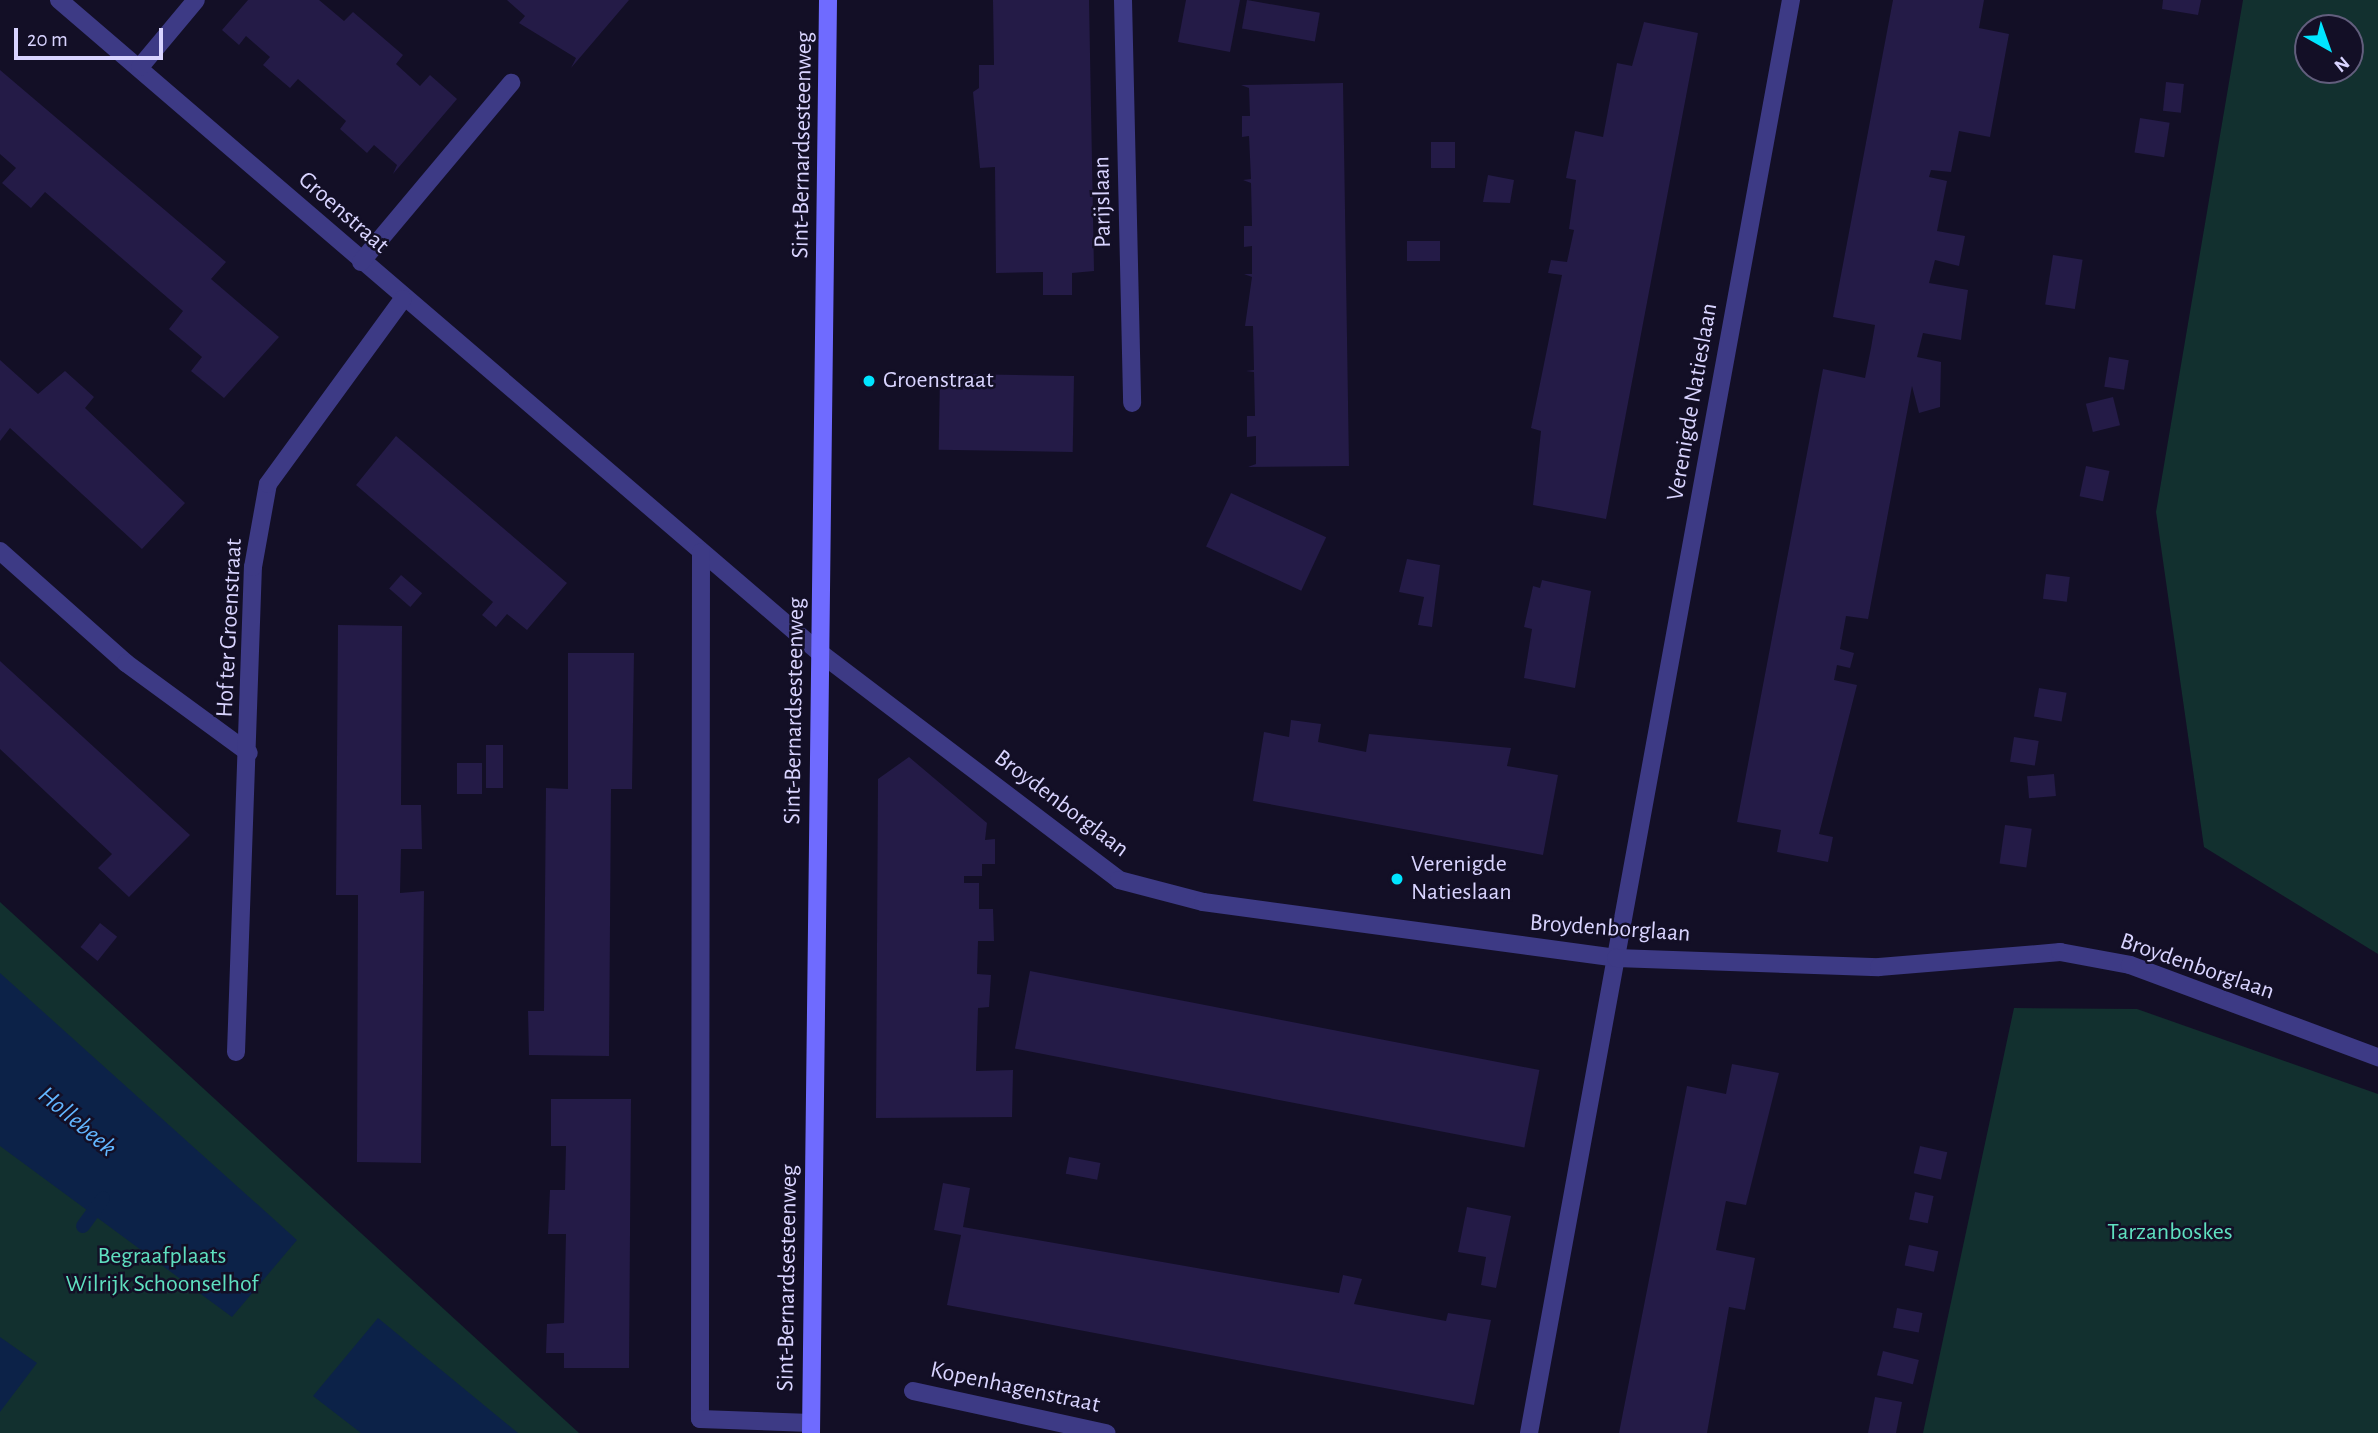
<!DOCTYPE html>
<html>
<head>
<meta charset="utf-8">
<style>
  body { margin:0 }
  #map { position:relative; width:2378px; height:1433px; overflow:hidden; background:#130f26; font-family:"Alegreya Sans",sans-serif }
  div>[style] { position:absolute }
  .green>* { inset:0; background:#12302f }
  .water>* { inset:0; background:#0c2248 }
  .stream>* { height:14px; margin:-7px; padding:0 7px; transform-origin:7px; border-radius:7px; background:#0c2248 }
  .building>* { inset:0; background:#241b47; transform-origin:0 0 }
  .minor>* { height:18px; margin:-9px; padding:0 9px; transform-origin:9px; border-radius:9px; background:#3d3a85 }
  .tertiary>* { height:18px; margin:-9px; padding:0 9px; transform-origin:9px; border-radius:9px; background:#3d3a85 }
  .secondary>* { height:18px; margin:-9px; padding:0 9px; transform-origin:9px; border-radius:9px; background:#6f6bff }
  .dots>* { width:19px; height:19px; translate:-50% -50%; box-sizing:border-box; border:4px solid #130f26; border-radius:50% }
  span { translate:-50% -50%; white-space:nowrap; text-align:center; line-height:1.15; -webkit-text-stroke:5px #130f26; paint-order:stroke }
  .street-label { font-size:24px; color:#d9d4ff }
  .poi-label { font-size:24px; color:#d9d4ff }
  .left { translate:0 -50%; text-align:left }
  .park-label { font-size:24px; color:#5fe0c0 }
  .water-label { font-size:26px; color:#62b6ff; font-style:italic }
  .north { position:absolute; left:2294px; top:14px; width:70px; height:70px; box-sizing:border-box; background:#130f26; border:2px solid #625e7d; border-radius:50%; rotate:140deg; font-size:19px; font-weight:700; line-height:28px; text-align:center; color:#d9d4ff }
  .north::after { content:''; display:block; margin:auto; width:24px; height:32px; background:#00e5ff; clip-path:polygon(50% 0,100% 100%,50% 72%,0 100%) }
  .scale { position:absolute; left:14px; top:28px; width:149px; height:32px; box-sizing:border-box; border:4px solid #d9d4ff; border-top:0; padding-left:9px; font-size:21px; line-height:24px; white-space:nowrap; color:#d9d4ff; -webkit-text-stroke:5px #130f26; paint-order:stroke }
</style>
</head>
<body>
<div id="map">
  <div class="green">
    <div style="clip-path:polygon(evenodd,2243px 0,2378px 0,2378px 954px,2204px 847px,2156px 512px,2243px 0,2350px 28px,2350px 70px,2308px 70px,2308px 28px,2350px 28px)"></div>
    <div style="clip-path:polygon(0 902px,579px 1433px,0 1433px)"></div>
    <div style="clip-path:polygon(2014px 1008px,2137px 1009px,2378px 1094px,2378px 1433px,1923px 1433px)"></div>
  </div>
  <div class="water">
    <div style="clip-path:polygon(0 973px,297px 1240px,232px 1317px,0 1146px)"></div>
    <div style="clip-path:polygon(378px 1318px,518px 1433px,361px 1433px,313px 1396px)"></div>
    <div style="clip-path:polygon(0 1337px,37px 1363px,0 1412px)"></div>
  </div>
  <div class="stream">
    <div style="left:83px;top:1226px;width:34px;rotate:-54deg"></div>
  </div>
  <div class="building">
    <div style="clip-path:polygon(248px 0,319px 0,344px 21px,353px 12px,403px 55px,396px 64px,420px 86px,430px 75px,457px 99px,393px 174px,397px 165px,374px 145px,367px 153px,340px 129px,346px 121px,298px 79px,290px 88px,263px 65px,270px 57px,246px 36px,239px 45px,222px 30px)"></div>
    <div style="clip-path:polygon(507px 0,629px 0,571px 68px,576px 58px,519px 23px,525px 16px)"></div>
    <div style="clip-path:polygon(993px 0,1089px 0,1094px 271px,1072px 273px,1072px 295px,1043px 295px,1043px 272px,996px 273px,995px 167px,980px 168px,973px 92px,979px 88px,979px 65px,994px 65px)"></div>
    <div style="clip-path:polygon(1186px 0,1240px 0,1230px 52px,1178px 42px)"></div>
    <div style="left:1247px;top:0;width:74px;height:29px;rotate:10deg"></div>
    <div style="clip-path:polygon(1893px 0,1984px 0,1979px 28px,2009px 34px,1990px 137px,1959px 131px,1951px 172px,1931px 170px,1929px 177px,1947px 181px,1937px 231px,1965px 236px,1959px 266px,1935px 260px,1929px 283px,1968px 290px,1962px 332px,1961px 340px,1923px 333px,1917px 357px,1941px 362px,1940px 407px,1919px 413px,1912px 386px,1868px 619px,1846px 616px,1840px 649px,1854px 653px,1850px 668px,1837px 665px,1834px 680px,1857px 685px,1819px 834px,1833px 837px,1828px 862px,1777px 852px,1781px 830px,1737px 822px,1823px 369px,1865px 378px,1871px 348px,1875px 325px,1833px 317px)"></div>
    <div style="clip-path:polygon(2163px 0,2201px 0,2198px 15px,2162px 9px)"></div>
    <div style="clip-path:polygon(1644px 22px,1698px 33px,1606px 519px,1533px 505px,1541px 431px,1531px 428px,1562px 275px,1548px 273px,1551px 260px,1567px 262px,1574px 230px,1569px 229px,1576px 180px,1566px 178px,1575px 131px,1603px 137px,1617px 63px,1632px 66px)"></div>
    <div style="clip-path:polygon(0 70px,226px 262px,211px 279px,279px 337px,224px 398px,191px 371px,202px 357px,169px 329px,183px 311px,45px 192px,31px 208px,2px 183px,16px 168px,0 154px)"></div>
    <div style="left:2166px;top:82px;width:18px;height:29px;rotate:6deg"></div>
    <div style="clip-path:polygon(1343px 83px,1349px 466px,1248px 467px,1256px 464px,1256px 436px,1247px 437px,1247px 416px,1255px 416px,1254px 372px,1246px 371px,1254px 370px,1253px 326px,1245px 326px,1252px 277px,1244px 274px,1252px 274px,1252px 246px,1244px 247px,1244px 226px,1252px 226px,1251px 183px,1243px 180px,1251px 179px,1249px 136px,1242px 137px,1242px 116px,1250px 116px,1249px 88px,1241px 85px)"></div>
    <div style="left:2140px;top:118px;width:30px;height:35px;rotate:9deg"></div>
    <div style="left:1455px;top:142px;width:26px;height:24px;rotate:90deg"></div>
    <div style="clip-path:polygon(1488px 175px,1514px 180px,1510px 203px,1483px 202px)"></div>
    <div style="left:1407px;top:241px;width:33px;height:20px"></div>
    <div style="left:2053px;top:255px;width:30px;height:50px;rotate:9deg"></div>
    <div style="left:2109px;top:357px;width:20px;height:30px;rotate:9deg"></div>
    <div style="clip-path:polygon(0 360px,38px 394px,65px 371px,94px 397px,85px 408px,185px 503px,142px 549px,10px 428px,0 441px)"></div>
    <div style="left:1074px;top:376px;width:76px;height:134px;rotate:91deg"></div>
    <div style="left:2113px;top:397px;width:29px;height:28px;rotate:76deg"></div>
    <div style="clip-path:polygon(396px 436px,567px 583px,527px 630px,507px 614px,496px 627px,482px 615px,493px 602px,356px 485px)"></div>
    <div style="left:2086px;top:466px;width:24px;height:31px;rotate:12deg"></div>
    <div style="left:1231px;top:493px;width:105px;height:59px;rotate:25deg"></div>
    <div style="clip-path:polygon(1407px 559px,1440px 565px,1432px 627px,1418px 625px,1424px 597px,1399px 592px)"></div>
    <div style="left:2046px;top:574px;width:24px;height:25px;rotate:7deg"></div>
    <div style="left:401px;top:575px;width:28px;height:18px;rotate:41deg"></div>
    <div style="clip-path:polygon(1542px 580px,1591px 591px,1575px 688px,1524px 678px,1532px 629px,1524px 627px,1533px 586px,1540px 588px)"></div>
    <div style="clip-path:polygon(338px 625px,402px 626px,401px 805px,421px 805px,422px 849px,401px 849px,400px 893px,424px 891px,421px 1163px,357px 1162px,358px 895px,336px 895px)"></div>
    <div style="clip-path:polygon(568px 653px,634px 653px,632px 789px,611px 789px,609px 1056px,529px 1055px,528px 1011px,544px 1011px,546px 788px,568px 789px)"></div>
    <div style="clip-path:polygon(0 661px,190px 835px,129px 897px,98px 868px,112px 854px,0 749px)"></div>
    <div style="left:2039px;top:688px;width:28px;height:29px;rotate:10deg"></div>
    <div style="clip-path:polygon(1291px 720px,1321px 724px,1318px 742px,1366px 752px,1369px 734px,1511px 748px,1507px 766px,1558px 775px,1543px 855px,1253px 801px,1264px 732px,1289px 737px)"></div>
    <div style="left:2014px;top:737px;width:25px;height:25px;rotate:9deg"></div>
    <div style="left:503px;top:745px;width:43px;height:17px;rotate:90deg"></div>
    <div style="clip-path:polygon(909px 757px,987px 823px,985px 840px,995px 839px,995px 864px,982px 864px,982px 876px,964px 876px,964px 883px,979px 883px,979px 909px,993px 909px,994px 941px,978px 941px,977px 974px,991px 975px,989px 1007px,978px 1008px,976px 1071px,1013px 1070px,1012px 1117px,876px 1118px,878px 779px)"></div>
    <div style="left:457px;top:763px;width:25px;height:31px"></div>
    <div style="left:2054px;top:774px;width:22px;height:27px;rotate:85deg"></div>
    <div style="left:2005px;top:825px;width:27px;height:39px;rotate:8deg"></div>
    <div style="left:100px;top:923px;width:22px;height:31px;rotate:39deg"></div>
    <div style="left:1030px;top:971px;width:519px;height:79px;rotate:11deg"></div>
    <div style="clip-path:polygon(1732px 1064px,1779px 1073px,1746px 1205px,1726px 1201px,1716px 1250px,1755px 1258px,1745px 1310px,1729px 1307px,1707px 1433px,1619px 1433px,1687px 1086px,1726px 1094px)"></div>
    <div style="clip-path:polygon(551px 1099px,631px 1099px,629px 1368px,564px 1368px,564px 1353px,546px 1353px,547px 1324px,564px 1323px,566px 1234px,548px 1234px,550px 1190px,565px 1190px,566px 1146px,551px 1146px)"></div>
    <div style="left:1920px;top:1146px;width:28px;height:28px;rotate:13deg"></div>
    <div style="left:1069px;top:1157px;width:32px;height:17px;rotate:11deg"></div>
    <div style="clip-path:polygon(943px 1183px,970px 1188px,963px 1227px,1339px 1293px,1343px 1275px,1362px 1279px,1354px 1304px,1446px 1321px,1448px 1313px,1491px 1320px,1474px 1405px,947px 1305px,961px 1235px,934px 1230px)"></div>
    <div style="left:1915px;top:1192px;width:19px;height:28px;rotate:12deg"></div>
    <div style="clip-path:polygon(1467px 1207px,1511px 1216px,1496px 1288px,1481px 1285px,1486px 1257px,1458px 1252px)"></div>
    <div style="left:1909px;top:1245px;width:30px;height:21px;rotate:12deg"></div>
    <div style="left:1897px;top:1308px;width:26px;height:20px;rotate:11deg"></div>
    <div style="left:1883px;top:1351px;width:37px;height:25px;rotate:14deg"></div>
    <div style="clip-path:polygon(1875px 1397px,1902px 1402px,1896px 1433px,1868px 1433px)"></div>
  </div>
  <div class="minor">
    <div style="left:59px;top:0;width:1001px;rotate:40.63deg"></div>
    <div style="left:1123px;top:0;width:403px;rotate:88.7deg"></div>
    <div style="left:140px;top:67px;width:87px;rotate:-50.1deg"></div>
    <div style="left:361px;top:262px;width:234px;rotate:-50deg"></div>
    <div style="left:0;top:551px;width:169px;rotate:41.6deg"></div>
    <div style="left:126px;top:663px;width:152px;rotate:36.2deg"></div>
    <div style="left:701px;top:552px;width:867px;rotate:90.07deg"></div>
    <div style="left:700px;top:1419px;width:111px;rotate:2.1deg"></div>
    <div style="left:236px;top:1052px;width:485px;rotate:-88deg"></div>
    <div style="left:253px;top:567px;width:84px;rotate:-79.8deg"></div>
    <div style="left:268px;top:484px;width:229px;rotate:-53.9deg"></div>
    <div style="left:913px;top:1391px;width:198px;rotate:12.3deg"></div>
    <div style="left:1529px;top:1433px;width:1457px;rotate:-79.64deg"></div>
  </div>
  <div class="tertiary">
    <div style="left:819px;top:652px;width:377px;rotate:37.2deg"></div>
    <div style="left:1119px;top:880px;width:87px;rotate:14.7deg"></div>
    <div style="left:1203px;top:902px;width:417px;rotate:7.7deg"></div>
    <div style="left:1616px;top:958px;width:263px;rotate:2deg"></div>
    <div style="left:1879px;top:967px;width:182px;rotate:-4.7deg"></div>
    <div style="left:2060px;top:952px;width:71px;rotate:10.5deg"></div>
    <div style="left:2130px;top:965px;width:265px;rotate:20.4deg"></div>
  </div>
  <div class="secondary">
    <div style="left:811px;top:1433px;width:1433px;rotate:-89.32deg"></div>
  </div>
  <div class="dots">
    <div style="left:869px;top:381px;background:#00e5ff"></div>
    <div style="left:1397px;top:879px;background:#00e5ff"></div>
  </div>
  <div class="street-label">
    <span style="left:803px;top:145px;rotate:-89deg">Sint-Bernardsesteenweg</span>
    <span style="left:1103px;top:202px;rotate:-91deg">Parijslaan</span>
    <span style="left:343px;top:213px;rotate:41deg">Groenstraat</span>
    <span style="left:1693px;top:402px;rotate:-80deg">Verenigde Natieslaan</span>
    <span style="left:230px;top:628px;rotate:-87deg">Hof ter Groenstraat</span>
    <span style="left:795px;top:711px;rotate:-89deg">Sint-Bernardsesteenweg</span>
    <span style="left:1061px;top:804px;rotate:37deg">Broydenborglaan</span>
    <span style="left:1610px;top:929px;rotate:4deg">Broydenborglaan</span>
    <span style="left:2197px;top:967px;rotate:19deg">Broydenborglaan</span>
    <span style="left:788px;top:1278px;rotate:-89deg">Sint-Bernardsesteenweg</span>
    <span style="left:1015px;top:1388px;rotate:12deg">Kopenhagenstraat</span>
  </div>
  <div class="poi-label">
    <span class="left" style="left:883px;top:381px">Groenstraat</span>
    <span class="left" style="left:1411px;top:879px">Verenigde<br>Natieslaan</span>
  </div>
  <div class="park-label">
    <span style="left:2170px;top:1233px">Tarzanboskes</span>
    <span style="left:162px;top:1271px">Begraafplaats<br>Wilrijk Schoonselhof</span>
  </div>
  <div class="water-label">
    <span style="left:77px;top:1122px;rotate:40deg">Hollebeek</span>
  </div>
  <div class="north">N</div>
  <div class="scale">20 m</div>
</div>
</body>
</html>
